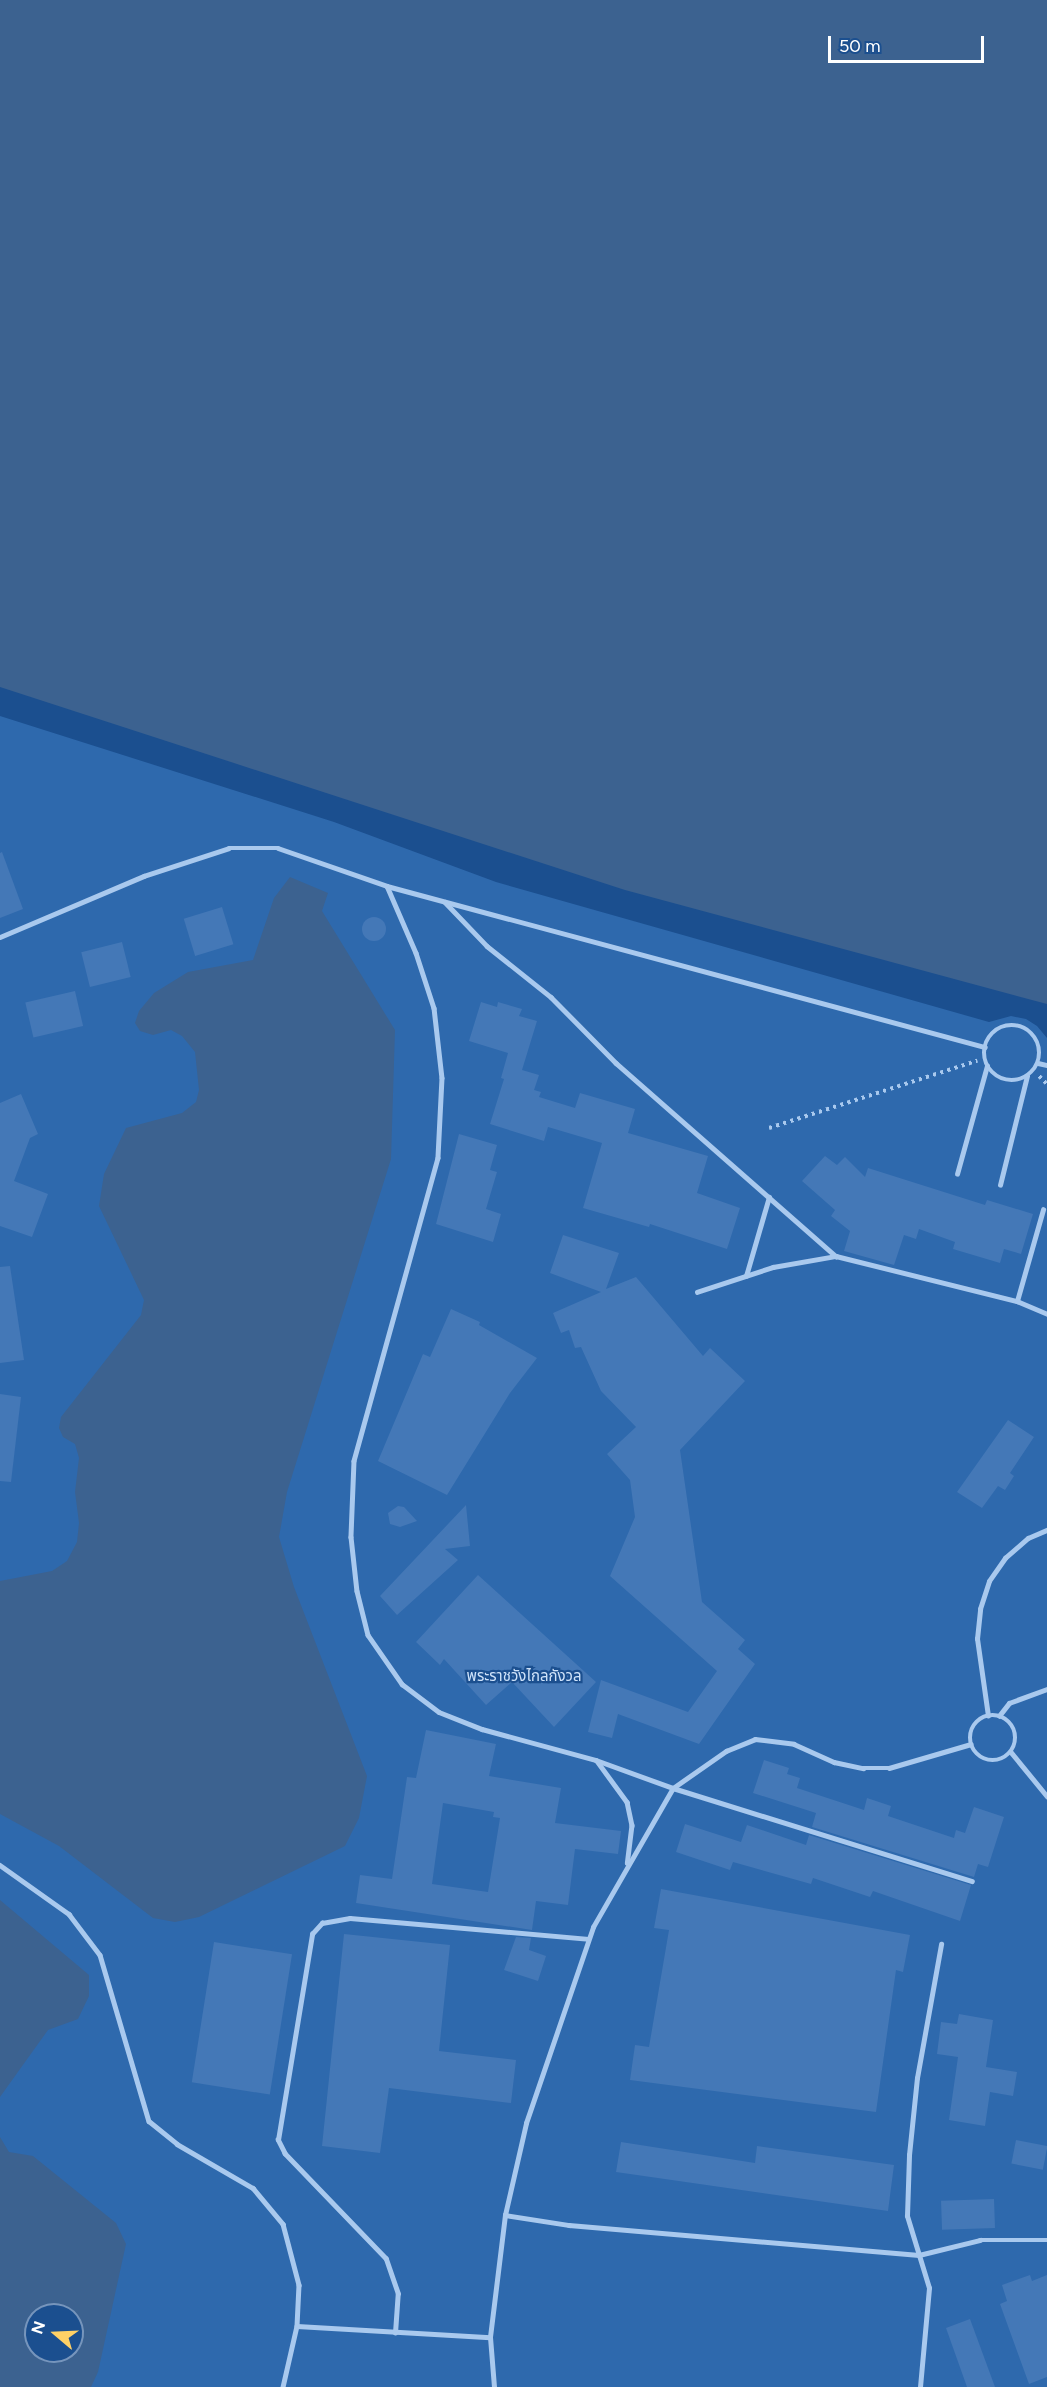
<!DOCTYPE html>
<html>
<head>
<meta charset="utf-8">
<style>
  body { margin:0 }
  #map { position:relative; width:1047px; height:2387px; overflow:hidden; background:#1b4f8f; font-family:Figtree,"Noto Sans Thai",sans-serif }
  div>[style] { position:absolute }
  .green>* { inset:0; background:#2e69ad }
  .water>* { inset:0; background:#3c6290 }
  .building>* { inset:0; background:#4478b7; transform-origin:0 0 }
  .round { border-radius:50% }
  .path>* { height:4px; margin-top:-2px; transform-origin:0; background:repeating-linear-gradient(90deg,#a9c9ee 0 3px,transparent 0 7.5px) }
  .lane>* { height:4.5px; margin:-2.25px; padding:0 2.25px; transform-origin:2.25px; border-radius:2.25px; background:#a9c9ee }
  .lane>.ring { margin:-2.25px; padding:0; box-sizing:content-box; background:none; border:4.5px solid #a9c9ee; border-radius:50% }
  span { translate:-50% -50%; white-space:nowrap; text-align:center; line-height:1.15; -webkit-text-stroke:4.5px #1b4f8f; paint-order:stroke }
  .park-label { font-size:15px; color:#cfe3fa }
  .north { position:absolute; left:24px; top:2303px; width:60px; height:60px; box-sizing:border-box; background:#1b4f8f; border:2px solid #7695bc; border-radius:50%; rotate:289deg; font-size:16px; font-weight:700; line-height:24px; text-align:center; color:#fff }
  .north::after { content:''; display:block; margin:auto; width:21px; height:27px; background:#ffd166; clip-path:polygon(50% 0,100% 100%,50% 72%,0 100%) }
  .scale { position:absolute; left:828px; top:36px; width:156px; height:27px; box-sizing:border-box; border:3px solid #fff; border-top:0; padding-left:8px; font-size:18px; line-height:21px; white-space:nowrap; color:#fff; -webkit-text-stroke:4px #1b4f8f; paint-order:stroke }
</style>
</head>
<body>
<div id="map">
  <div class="green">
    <div style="clip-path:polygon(evenodd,0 716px,334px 822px,496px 882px,989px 1022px,1011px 1016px,1026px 1019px,1037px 1026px,1047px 1038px,1047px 2387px,0 2387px,0 716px,36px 2315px,72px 2315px,72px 2351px,36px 2351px,36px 2315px)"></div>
  </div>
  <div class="water">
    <div style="clip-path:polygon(0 0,1047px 0,1047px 1004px,625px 890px,0 687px)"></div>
    <div style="clip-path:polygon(290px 877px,328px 893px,322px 911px,395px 1030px,391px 1159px,287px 1492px,279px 1537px,294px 1587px,367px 1776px,359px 1818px,345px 1846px,199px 1917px,175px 1922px,153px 1918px,59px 1846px,0 1814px,0 1581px,52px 1571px,67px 1561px,77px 1542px,79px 1523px,75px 1492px,79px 1458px,75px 1444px,63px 1437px,59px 1428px,61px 1417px,141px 1315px,144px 1300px,99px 1206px,104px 1174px,126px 1128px,182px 1113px,196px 1102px,199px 1090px,195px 1052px,182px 1036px,171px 1030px,153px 1035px,140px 1031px,135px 1023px,139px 1011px,154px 993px,188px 972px,253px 960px,274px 898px)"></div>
    <div style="clip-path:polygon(0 1900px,89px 1975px,89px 1996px,78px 2019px,48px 2030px,0 2097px)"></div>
    <div style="clip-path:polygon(evenodd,0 2137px,9px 2152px,33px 2156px,116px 2223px,126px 2244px,98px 2372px,91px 2387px,0 2387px,0 2137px,36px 2315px,72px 2315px,72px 2351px,36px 2351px,36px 2315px)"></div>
  </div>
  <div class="building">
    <div style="clip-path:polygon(2px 852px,23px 909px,0 918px,0 853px)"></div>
    <div style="left:222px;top:907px;width:39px;height:40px;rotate:73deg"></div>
    <div class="round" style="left:362px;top:917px;width:24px;height:24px"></div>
    <div style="left:122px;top:942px;width:36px;height:42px;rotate:76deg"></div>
    <div style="left:75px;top:991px;width:36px;height:51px;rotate:77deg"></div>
    <div style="clip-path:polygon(481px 1002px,497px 1007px,498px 1002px,522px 1009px,519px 1016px,537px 1021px,522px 1070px,539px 1075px,534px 1090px,541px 1092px,539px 1097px,575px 1108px,580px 1093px,635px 1109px,628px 1133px,708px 1156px,697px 1193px,740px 1208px,727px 1249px,650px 1224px,649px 1227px,583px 1208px,602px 1143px,548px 1127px,544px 1141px,490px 1124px,504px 1079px,501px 1078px,508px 1053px,469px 1041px)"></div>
    <div style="clip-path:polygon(21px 1094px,38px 1134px,30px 1138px,14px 1181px,48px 1194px,32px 1237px,0 1226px,0 1103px)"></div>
    <div style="clip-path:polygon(459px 1134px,497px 1145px,490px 1170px,497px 1172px,486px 1209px,501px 1214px,493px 1242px,436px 1224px)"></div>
    <div style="clip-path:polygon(825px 1156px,837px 1165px,845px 1157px,865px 1177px,868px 1168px,985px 1205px,987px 1200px,1033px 1214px,1021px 1254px,1004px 1249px,1000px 1263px,953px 1249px,955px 1242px,919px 1229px,916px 1239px,904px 1235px,894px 1265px,844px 1251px,850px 1231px,831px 1216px,835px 1210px,802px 1181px)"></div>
    <div style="clip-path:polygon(563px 1235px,619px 1253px,606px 1289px,636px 1277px,703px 1356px,710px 1348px,745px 1381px,680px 1450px,702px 1602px,745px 1640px,738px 1649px,755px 1664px,699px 1744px,618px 1714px,612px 1738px,588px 1732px,601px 1680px,688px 1712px,717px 1671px,610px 1576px,635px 1517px,630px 1480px,607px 1454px,636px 1427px,601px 1391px,581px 1347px,575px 1348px,569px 1330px,561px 1333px,553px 1313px,601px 1292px,550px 1273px)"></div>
    <div style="clip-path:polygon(10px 1266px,24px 1360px,0 1363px,0 1267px)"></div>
    <div style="clip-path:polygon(451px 1309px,480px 1322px,479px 1325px,537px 1358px,510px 1393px,447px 1495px,378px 1461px,423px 1354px,430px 1357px)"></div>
    <div style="clip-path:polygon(0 1394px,21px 1397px,11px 1482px,0 1481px)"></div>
    <div style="clip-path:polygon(1008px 1420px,1034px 1437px,1010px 1473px,1014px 1476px,1005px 1490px,998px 1486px,982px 1508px,957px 1492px)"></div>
    <div style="clip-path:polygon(466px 1505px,470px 1546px,445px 1549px,458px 1560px,397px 1615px,380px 1596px)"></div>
    <div style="clip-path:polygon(398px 1506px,404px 1507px,417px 1521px,400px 1527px,390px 1524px,388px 1513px)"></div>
    <div style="clip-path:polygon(478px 1575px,596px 1682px,554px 1727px,512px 1682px,486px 1705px,444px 1659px,440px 1665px,416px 1642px)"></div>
    <div style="clip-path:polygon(evenodd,426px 1730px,496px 1744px,489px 1776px,561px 1788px,555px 1823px,621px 1831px,618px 1854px,575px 1849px,568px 1905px,536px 1901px,532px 1930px,356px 1903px,360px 1875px,392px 1879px,407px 1777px,416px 1778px,426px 1730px,443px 1803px,494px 1812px,493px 1817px,500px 1818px,488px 1892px,432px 1884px,443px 1803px)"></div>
    <div style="clip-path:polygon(764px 1760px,789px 1768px,787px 1774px,800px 1778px,797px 1788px,864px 1810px,867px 1798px,891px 1806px,888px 1816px,954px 1838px,956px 1830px,965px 1833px,974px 1807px,1004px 1817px,988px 1867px,978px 1864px,974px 1877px,812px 1827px,816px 1813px,753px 1793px)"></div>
    <div style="clip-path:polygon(685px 1824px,741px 1842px,747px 1825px,806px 1845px,809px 1835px,971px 1885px,960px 1921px,873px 1891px,870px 1897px,813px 1878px,811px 1884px,733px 1862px,730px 1870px,676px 1852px)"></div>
    <div style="clip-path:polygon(661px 1889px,910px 1935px,903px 1972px,896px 1970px,876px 2112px,630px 2080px,635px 2045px,649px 2047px,669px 1930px,654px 1928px)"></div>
    <div style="clip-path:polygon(344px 1934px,450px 1945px,439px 2051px,516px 2060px,511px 2103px,389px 2088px,380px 2153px,322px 2146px)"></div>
    <div style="clip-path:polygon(516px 1937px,531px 1938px,529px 1950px,546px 1956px,538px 1981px,504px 1970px)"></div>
    <div style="left:214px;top:1942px;width:79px;height:142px;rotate:9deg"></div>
    <div style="clip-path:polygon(959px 2014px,993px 2020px,986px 2067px,1017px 2072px,1013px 2096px,990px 2092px,985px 2126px,949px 2120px,958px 2057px,937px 2054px,941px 2022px,957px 2024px)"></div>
    <div style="left:1016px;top:2140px;width:32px;height:24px;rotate:11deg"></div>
    <div style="clip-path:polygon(621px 2142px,755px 2163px,757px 2146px,894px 2165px,888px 2211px,616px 2172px)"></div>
    <div style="left:994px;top:2199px;width:29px;height:53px;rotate:88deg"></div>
    <div style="clip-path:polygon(1030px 2275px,1032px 2281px,1047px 2275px,1047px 2377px,1029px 2384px,1000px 2304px,1007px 2301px,1002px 2285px)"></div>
    <div style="clip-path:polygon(970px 2319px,995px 2387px,967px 2387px,946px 2328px)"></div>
  </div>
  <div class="path">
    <div style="left:1039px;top:1076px;width:11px;rotate:45deg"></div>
    <div style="left:769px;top:1128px;width:219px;rotate:-17.9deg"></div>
  </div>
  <div class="lane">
    <div style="left:387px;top:886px;width:73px;rotate:66.6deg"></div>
    <div style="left:416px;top:953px;width:58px;rotate:71.9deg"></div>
    <div style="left:434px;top:1008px;width:70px;rotate:83.5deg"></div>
    <div style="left:442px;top:1078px;width:80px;rotate:92.9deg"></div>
    <div style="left:438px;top:1158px;width:314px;rotate:105.5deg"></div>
    <div style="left:354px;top:1461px;width:76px;rotate:92.3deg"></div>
    <div style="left:351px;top:1537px;width:54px;rotate:83.7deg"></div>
    <div style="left:357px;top:1591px;width:45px;rotate:76deg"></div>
    <div style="left:368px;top:1635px;width:60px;rotate:55.2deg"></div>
    <div style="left:402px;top:1684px;width:46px;rotate:37.1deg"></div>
    <div style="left:439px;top:1712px;width:46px;rotate:21.6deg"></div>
    <div style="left:482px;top:1729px;width:118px;rotate:15.2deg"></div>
    <div style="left:596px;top:1760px;width:82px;rotate:20deg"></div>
    <div style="left:673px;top:1788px;width:313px;rotate:17.3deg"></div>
    <div style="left:445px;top:902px;width:61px;rotate:46.3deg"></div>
    <div style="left:487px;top:946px;width:82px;rotate:38.6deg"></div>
    <div style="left:551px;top:997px;width:93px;rotate:45.4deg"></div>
    <div style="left:616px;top:1063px;width:293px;rotate:41.3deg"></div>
    <div style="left:836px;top:1256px;width:187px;rotate:14deg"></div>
    <div style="left:1017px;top:1301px;width:33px;rotate:23deg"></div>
    <div style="left:0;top:937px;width:156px;rotate:-23deg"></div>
    <div style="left:144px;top:876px;width:89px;rotate:-18.2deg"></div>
    <div style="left:229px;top:848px;width:49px"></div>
    <div style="left:278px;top:848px;width:115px;rotate:19.2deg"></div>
    <div style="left:387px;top:886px;width:619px;rotate:15.07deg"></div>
    <div class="ring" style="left:984px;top:1025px;width:51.5px;height:51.5px"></div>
    <div style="left:1038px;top:1063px;width:9px;rotate:13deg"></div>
    <div style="left:957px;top:1174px;width:112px;rotate:-74.5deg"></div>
    <div style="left:1000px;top:1185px;width:112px;rotate:-76.1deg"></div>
    <div style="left:746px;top:1276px;width:82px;rotate:-73.8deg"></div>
    <div style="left:697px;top:1292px;width:80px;rotate:-18.2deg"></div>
    <div style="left:773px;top:1267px;width:64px;rotate:-9.9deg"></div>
    <div style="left:1017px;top:1301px;width:95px;rotate:-74.1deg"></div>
    <div class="ring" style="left:970px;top:1715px;width:41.5px;height:41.5px"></div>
    <div style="left:988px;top:1716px;width:78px;rotate:-98.1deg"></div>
    <div style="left:977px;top:1639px;width:30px;rotate:-84deg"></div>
    <div style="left:980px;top:1609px;width:29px;rotate:-72deg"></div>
    <div style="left:989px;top:1581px;width:28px;rotate:-55deg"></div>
    <div style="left:1005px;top:1558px;width:30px;rotate:-41deg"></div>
    <div style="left:1028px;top:1538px;width:21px;rotate:-23deg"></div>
    <div style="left:999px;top:1716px;width:16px;rotate:-52deg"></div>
    <div style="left:1009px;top:1703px;width:40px;rotate:-20.2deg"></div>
    <div style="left:1011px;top:1752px;width:57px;rotate:50.7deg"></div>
    <div style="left:597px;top:1761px;width:51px;rotate:53.8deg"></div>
    <div style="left:627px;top:1802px;width:24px;rotate:78deg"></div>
    <div style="left:632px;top:1825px;width:38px;rotate:97deg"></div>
    <div style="left:0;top:1865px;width:85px;rotate:35.4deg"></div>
    <div style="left:69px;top:1914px;width:51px;rotate:52.9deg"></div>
    <div style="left:100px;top:1955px;width:173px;rotate:73.6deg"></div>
    <div style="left:149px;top:2121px;width:36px;rotate:39deg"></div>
    <div style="left:177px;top:2144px;width:88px;rotate:30.1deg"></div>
    <div style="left:253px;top:2188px;width:47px;rotate:50.2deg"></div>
    <div style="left:283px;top:2224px;width:63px;rotate:75.3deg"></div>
    <div style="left:299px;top:2285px;width:41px;rotate:92.8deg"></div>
    <div style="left:297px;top:2326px;width:63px;rotate:102.9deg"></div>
    <div style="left:505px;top:2215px;width:65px;rotate:8.9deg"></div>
    <div style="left:569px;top:2225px;width:351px;rotate:4.9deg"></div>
    <div style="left:919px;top:2255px;width:63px;rotate:-13.8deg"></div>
    <div style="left:980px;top:2240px;width:67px"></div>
    <div style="left:297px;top:2326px;width:193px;rotate:3.3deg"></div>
    <div style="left:395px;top:2333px;width:39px;rotate:-86deg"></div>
    <div style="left:398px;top:2294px;width:37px;rotate:-109deg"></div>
    <div style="left:386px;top:2259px;width:146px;rotate:-133.9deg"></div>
    <div style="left:285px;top:2154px;width:16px;rotate:-117deg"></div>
    <div style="left:278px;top:2140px;width:209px;rotate:-80.6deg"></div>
    <div style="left:312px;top:1934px;width:15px;rotate:-48deg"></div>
    <div style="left:322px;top:1923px;width:28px;rotate:-10deg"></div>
    <div style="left:350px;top:1918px;width:239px;rotate:5deg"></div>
    <div style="left:494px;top:2387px;width:50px;rotate:-94.6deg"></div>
    <div style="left:490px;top:2337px;width:123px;rotate:-83deg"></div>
    <div style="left:505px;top:2215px;width:94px;rotate:-77.1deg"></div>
    <div style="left:526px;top:2123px;width:207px;rotate:-71.1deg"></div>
    <div style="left:593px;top:1927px;width:160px;rotate:-60.1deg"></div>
    <div style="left:673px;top:1788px;width:65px;rotate:-34.9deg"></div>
    <div style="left:726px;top:1751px;width:31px;rotate:-22deg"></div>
    <div style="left:755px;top:1739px;width:39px;rotate:7deg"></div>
    <div style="left:794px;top:1744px;width:44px;rotate:24.2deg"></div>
    <div style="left:834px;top:1762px;width:30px;rotate:12deg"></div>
    <div style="left:863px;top:1768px;width:26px"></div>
    <div style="left:889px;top:1768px;width:85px;rotate:-16.3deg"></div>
    <div style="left:920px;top:2387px;width:99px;rotate:-84.8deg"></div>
    <div style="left:929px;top:2288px;width:75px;rotate:-107deg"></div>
    <div style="left:907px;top:2216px;width:61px;rotate:-88.1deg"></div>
    <div style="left:909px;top:2155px;width:77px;rotate:-84.1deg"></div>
    <div style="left:917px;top:2078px;width:136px;rotate:-79.8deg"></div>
  </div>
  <div class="park-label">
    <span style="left:524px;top:1677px">พระราชวังไกลกังวล</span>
  </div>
  <div class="north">N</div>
  <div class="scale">50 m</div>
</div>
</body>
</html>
